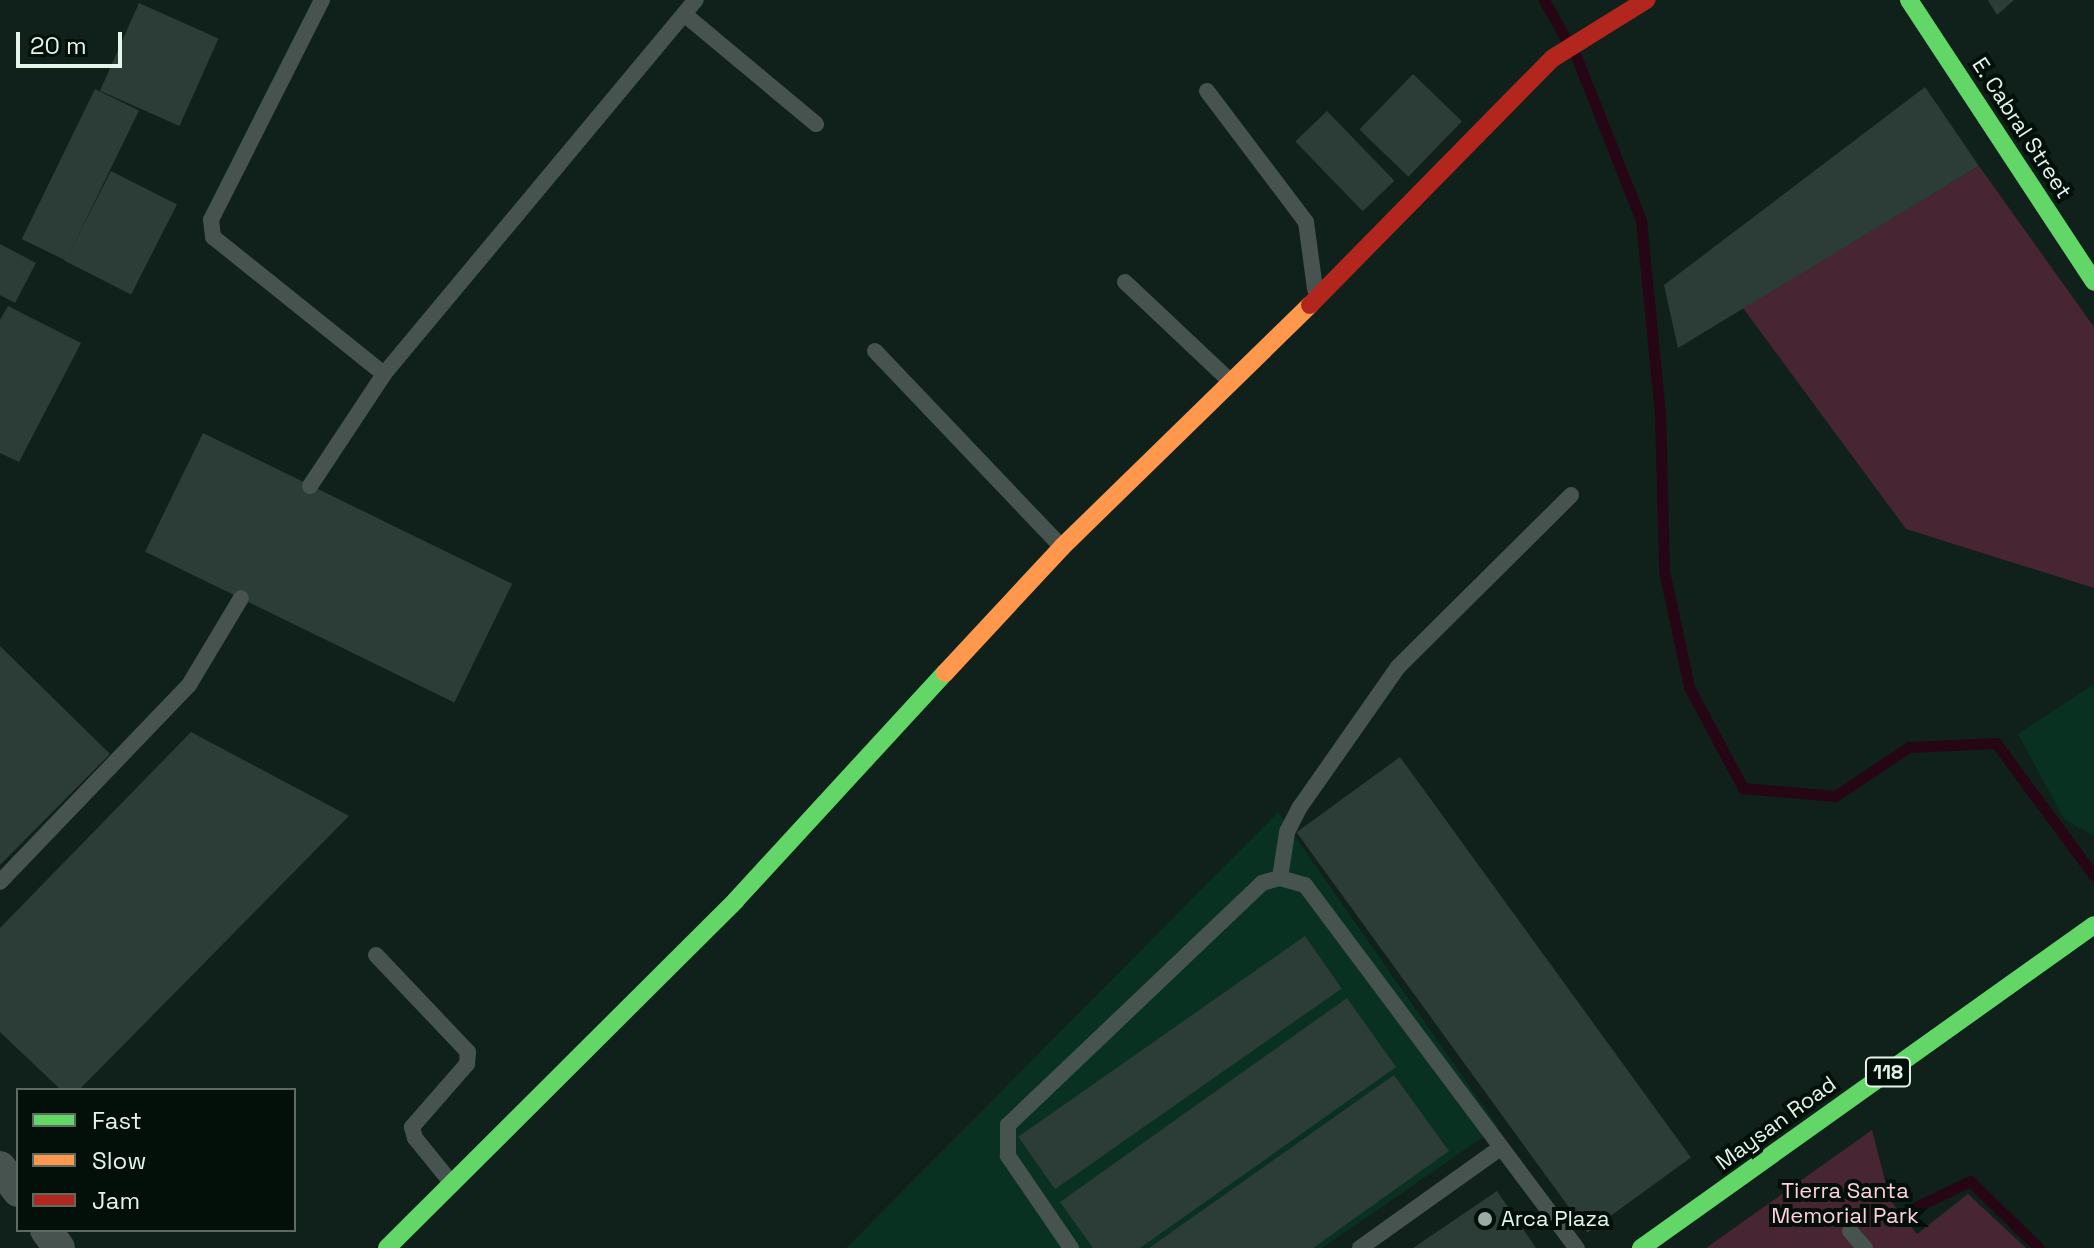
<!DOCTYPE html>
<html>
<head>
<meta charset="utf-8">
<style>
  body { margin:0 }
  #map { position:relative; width:2094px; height:1248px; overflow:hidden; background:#0f211a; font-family:"Space Grotesk",sans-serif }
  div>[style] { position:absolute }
  .built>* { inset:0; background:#083121 }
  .green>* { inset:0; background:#472532 }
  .stream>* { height:11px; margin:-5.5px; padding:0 5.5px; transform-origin:5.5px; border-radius:5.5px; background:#260615 }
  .building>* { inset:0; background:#2b3d36; transform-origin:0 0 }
  .lane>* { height:16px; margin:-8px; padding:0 8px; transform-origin:8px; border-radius:8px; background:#47534e }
  .street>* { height:32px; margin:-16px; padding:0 16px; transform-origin:16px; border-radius:16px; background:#47534e }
  .fast>* { height:18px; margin:-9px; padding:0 9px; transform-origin:9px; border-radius:9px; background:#63d668 }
  .slow>* { height:18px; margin:-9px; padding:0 9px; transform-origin:9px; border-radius:9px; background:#ff974d }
  .jam>* { height:18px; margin:-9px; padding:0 9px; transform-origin:9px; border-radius:9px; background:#b3261e }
  .dots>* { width:22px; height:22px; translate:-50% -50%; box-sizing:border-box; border:4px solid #030f09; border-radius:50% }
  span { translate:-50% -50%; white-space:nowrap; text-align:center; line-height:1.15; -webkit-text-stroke:8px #030f09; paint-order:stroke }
  .shield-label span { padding:2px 6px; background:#030f09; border:2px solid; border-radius:6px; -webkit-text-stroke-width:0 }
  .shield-label { font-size:20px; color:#e3f5eb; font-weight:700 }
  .street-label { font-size:22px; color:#e3f5eb }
  .park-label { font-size:22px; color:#ffd0df }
  .poi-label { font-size:22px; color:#e3f5eb }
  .left { translate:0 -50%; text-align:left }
  .legend { position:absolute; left:16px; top:1088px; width:280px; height:144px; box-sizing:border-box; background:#030f09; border:2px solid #5d6b63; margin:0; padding:10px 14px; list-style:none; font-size:24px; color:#e3f5eb }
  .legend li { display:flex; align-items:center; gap:16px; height:40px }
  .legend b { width:40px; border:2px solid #5d6b63 }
  .scale { position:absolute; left:16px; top:32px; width:106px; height:36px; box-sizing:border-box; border:4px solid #e3f5eb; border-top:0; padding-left:10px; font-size:24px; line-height:28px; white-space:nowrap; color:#e3f5eb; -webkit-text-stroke:6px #030f09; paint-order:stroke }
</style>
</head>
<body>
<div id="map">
  <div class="built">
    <div style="clip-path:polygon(2094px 684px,2094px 836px,2064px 819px,2018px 734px)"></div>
    <div style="clip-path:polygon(1278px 812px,1498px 1127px,1322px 1248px,846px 1248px)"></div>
  </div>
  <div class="green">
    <div style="clip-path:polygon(1979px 166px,2094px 327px,2094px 588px,1906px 529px,1743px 308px)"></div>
    <div style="clip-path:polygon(1872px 1130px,1890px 1200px,1917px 1234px,1968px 1194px,2026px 1248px,1706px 1248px)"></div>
  </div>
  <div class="stream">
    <div style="left:1544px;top:0;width:47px;rotate:60.7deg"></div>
    <div style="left:1576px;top:56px;width:176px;rotate:68.4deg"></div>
    <div style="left:1641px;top:220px;width:194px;rotate:84.4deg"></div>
    <div style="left:1660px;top:413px;width:158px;rotate:88.5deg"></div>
    <div style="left:1664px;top:571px;width:119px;rotate:77.8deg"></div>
    <div style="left:1689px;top:687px;width:115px;rotate:61.9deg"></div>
    <div style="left:1743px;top:788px;width:92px;rotate:5deg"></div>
    <div style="left:1835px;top:796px;width:89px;rotate:-33.5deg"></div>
    <div style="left:1909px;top:747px;width:87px;rotate:-2.6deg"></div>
    <div style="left:1996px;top:743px;width:165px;rotate:53.6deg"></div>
    <div style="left:1916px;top:1207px;width:60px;rotate:-25.7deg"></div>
    <div style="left:1970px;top:1181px;width:96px;rotate:44.2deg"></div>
  </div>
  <div class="building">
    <div style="clip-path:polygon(1988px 0,2014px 0,1997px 15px)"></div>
    <div style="left:139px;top:3px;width:87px;height:96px;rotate:24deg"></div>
    <div style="left:1413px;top:74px;width:68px;height:77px;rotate:44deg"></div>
    <div style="clip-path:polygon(1925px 87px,1979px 166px,1678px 348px,1664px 285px)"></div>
    <div style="left:95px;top:89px;width:49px;height:167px;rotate:26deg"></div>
    <div style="left:1327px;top:111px;width:97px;height:44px;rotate:46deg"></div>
    <div style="left:111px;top:171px;width:74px;height:101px;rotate:27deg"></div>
    <div style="clip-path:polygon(0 244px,36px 263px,15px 303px,0 295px)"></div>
    <div style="clip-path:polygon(8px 306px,81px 343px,19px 462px,0 453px,0 320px)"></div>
    <div style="left:203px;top:433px;width:344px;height:132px;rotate:26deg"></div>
    <div style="clip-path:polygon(0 646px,110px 754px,0 865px)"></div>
    <div style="clip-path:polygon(191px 732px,349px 816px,79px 1090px,61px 1090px,0 1032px,0 928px)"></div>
    <div style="left:1400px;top:757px;width:495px;height:128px;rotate:54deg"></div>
    <div style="left:1305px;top:936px;width:64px;height:350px;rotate:55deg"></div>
    <div style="clip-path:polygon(1347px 998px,1396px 1067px,1140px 1248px,1093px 1248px,1060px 1202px)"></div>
    <div style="clip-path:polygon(1394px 1075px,1449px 1151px,1313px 1248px,1149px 1248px)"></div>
    <div style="clip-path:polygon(1497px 1191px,1536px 1248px,1413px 1248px)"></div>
  </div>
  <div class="lane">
    <div style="left:322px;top:0;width:246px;rotate:116.8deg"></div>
    <div style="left:211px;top:220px;width:17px;rotate:83deg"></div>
    <div style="left:213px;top:237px;width:219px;rotate:38.7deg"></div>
    <div style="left:684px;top:14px;width:172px;rotate:39.8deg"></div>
    <div style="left:1207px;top:91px;width:164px;rotate:52.9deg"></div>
    <div style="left:1306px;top:222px;width:68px;rotate:82.3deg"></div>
    <div style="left:1125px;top:282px;width:143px;rotate:43.3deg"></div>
    <div style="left:875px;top:351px;width:269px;rotate:46.4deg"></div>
    <div style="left:310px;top:486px;width:134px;rotate:-56.5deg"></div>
    <div style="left:384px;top:374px;width:487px;rotate:-50.2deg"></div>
    <div style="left:1280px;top:878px;width:47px;rotate:-81.3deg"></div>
    <div style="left:1287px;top:832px;width:28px;rotate:-63deg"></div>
    <div style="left:1300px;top:807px;width:171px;rotate:-55deg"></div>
    <div style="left:1398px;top:667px;width:244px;rotate:-44.8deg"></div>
    <div style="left:0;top:882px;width:273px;rotate:-46.2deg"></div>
    <div style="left:189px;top:685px;width:101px;rotate:-59.1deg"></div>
    <div style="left:376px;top:955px;width:134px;rotate:46.5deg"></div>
    <div style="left:468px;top:1052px;width:12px;rotate:95deg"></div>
    <div style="left:467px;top:1064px;width:84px;rotate:131.1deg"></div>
    <div style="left:412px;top:1127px;width:11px;rotate:75deg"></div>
    <div style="left:415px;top:1138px;width:55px;rotate:50.9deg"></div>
    <div style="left:1850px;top:1231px;width:23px;rotate:49deg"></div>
    <div style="left:1071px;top:1248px;width:112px;rotate:-124.4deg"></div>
    <div style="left:1008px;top:1156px;width:31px;rotate:-90deg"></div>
    <div style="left:1008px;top:1125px;width:351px;rotate:-43.6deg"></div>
    <div style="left:1262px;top:883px;width:19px;rotate:-16deg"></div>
    <div style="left:1280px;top:878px;width:26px;rotate:16deg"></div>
    <div style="left:1305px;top:885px;width:454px;rotate:53.2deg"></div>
    <div style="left:1360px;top:1248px;width:172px;rotate:-35.5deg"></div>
  </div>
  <div class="street">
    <div style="left:0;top:1167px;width:30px;rotate:53deg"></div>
    <div style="left:46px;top:1230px;width:22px;rotate:54deg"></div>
  </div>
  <div class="fast">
    <div style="left:1909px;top:0;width:337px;rotate:56.7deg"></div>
    <div style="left:387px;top:1248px;width:493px;rotate:-44.9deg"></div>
    <div style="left:736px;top:900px;width:309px;rotate:-47.4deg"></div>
    <div style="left:1641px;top:1248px;width:556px;rotate:-35.49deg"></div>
  </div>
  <div class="slow">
    <div style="left:945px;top:673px;width:172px;rotate:-47.1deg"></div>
    <div style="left:1062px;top:547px;width:347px;rotate:-44.3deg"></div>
  </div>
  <div class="jam">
    <div style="left:1310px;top:305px;width:346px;rotate:-45.5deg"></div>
    <div style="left:1553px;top:58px;width:110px;rotate:-31.9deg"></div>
  </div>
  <div class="dots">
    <div style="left:1485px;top:1219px;background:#99aba2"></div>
  </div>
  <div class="shield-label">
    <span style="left:1888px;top:1072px">118</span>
  </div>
  <div class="street-label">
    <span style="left:2022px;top:128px;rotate:57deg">E. Cabral Street</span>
    <span style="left:1776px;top:1123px;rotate:-36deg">Maysan Road</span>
  </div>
  <div class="park-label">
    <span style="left:1845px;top:1203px">Tierra Santa<br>Memorial Park</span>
  </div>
  <div class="poi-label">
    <span class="left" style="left:1501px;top:1219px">Arca Plaza</span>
  </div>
  <ul class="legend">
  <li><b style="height:10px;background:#63d668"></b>Fast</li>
  <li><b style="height:10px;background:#ff974d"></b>Slow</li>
  <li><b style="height:10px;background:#b3261e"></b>Jam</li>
  </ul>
  <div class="scale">20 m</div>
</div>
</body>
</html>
